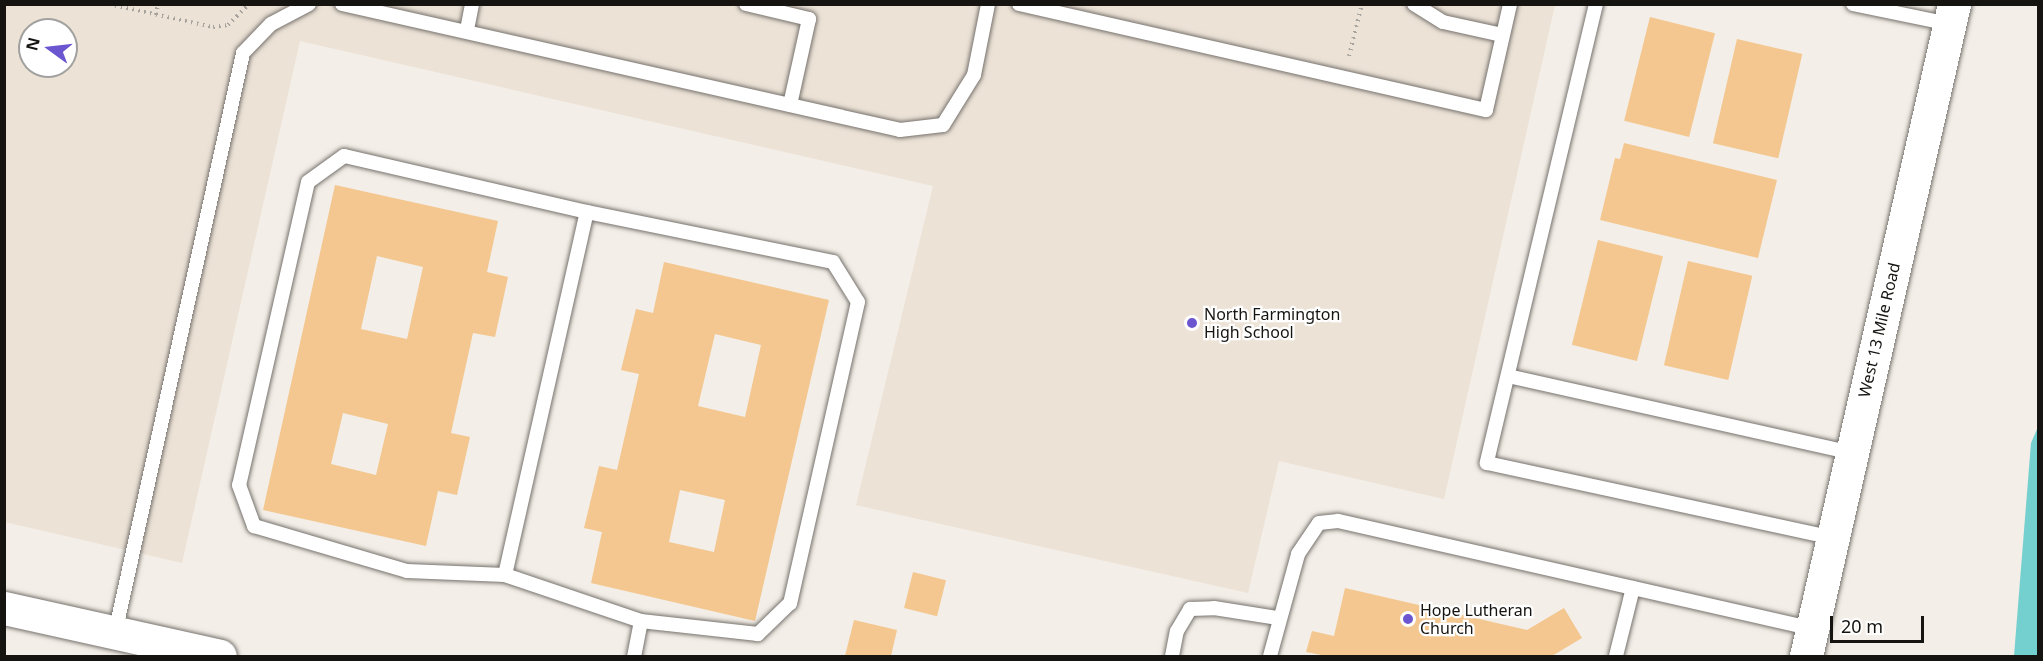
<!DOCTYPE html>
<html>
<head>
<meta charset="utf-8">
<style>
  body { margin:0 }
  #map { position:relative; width:2043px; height:661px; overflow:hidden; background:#f3eee7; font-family:"Noto Sans",sans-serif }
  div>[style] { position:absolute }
  .built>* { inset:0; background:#ece2d6 }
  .water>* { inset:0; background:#74cfcf }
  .building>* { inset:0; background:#f3c78f; transform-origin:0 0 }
  .path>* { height:4px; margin-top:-2px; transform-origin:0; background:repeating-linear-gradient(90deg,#a7a39e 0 1.5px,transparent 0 6px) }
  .roads { filter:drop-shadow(0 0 2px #76726d) drop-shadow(0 0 2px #76726d) }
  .lane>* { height:14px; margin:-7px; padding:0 7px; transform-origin:7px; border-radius:7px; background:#fff }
  .secondary>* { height:33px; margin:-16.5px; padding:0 16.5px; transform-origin:16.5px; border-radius:16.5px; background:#fff }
  .dots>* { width:16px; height:16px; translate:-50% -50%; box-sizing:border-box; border:3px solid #fff; border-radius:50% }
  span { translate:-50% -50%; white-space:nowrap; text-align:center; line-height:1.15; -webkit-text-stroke:4.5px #fff; paint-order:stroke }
  .poi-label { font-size:16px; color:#151411 }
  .left { translate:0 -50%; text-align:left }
  .street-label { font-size:16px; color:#151411 }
  .frame { position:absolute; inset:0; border:6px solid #151411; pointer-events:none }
  .north { position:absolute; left:18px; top:18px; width:60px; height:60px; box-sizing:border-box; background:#fff; border:2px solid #a1a1a0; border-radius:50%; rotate:285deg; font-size:16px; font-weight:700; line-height:24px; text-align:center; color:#151411 }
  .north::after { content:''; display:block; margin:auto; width:21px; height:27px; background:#6c56d0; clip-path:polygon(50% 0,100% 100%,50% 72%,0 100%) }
  .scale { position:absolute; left:1830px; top:616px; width:94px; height:27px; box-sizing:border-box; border:3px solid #151411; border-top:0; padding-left:8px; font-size:18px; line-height:21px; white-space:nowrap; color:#151411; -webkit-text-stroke:4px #fff; paint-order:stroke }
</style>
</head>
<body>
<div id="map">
  <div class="built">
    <div style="clip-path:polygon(evenodd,5px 5px,1555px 5px,1444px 499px,1279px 461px,1248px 593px,856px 505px,933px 186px,300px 41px,182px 563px,5px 522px,5px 5px,30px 30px,66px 30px,66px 66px,30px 66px,30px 30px)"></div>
  </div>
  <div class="water">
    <div style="clip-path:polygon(2038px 427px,2038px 656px,2014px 656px,2031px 443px)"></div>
  </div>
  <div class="building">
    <div style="left:1650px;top:17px;width:67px;height:107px;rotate:14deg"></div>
    <div style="left:1737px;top:39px;width:67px;height:107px;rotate:13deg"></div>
    <div style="clip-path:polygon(1624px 143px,1777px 180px,1758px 258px,1600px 220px,1615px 158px,1620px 159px)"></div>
    <div style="clip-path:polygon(evenodd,335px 185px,498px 221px,487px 272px,508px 277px,495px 337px,473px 333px,451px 433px,470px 437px,457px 495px,438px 491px,426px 546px,263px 510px,335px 185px,377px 256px,423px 267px,407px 339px,361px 329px,377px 256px,335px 185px,343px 413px,388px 424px,376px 475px,331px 464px,343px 413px)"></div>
    <div style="left:1598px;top:240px;width:67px;height:108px;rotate:14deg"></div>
    <div style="left:1688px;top:261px;width:66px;height:107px;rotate:13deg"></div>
    <div style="clip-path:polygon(evenodd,664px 262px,829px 300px,755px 621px,591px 583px,602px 532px,584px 528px,599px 466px,617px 470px,639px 374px,621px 370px,636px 309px,653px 313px,664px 262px,715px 334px,761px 345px,745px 417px,698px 406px,715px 334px,664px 262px,680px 490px,725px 500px,714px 552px,669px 542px,680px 490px)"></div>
    <div style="left:913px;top:572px;width:34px;height:37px;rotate:14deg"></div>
    <div style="clip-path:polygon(1345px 588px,1527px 630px,1564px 608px,1582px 638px,1552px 656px,1327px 656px,1306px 652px,1312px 631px,1334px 636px)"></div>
    <div style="clip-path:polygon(854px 620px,897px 630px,891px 656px,845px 656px)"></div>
  </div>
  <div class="path">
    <div style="left:109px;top:4px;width:107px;rotate:12.5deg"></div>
    <div style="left:213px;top:27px;width:15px;rotate:-8deg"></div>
    <div style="left:228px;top:25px;width:30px;rotate:-45deg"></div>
    <div style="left:156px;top:15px;width:11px;rotate:-80deg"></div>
    <div style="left:1349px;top:56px;width:54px;rotate:-76deg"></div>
  </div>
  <div class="roads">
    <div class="lane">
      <div style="left:342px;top:4px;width:572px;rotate:12.72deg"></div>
      <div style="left:900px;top:130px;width:43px;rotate:-6.6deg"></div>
      <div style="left:943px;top:125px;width:59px;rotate:-58.2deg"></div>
      <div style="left:974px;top:75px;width:72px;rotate:-78.8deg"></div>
      <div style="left:746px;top:4px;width:65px;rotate:13.4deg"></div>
      <div style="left:809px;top:19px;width:88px;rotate:102.5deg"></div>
      <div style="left:1019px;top:4px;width:479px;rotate:12.8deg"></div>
      <div style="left:1486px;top:110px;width:109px;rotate:-77.2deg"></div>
      <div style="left:1414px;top:4px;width:34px;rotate:32deg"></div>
      <div style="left:1443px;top:22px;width:60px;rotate:12.4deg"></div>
      <div style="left:1596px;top:4px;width:472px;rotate:103.4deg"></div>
      <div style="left:1487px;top:463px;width:354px;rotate:12.2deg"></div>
      <div style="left:1853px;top:4px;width:99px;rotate:11.7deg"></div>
      <div style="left:467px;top:30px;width:26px;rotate:-79deg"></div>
      <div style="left:587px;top:212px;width:251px;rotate:11.5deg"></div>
      <div style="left:833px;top:262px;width:47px;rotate:58deg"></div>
      <div style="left:858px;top:302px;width:309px;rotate:102.7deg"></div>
      <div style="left:790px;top:603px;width:45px;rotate:135.9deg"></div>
      <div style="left:758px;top:634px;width:118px;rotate:-173.7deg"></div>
      <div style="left:1508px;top:376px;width:353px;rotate:12.6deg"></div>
      <div style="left:505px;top:575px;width:372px;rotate:-77.3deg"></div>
      <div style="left:587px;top:212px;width:249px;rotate:-167deg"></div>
      <div style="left:344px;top:156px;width:44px;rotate:144.2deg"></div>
      <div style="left:308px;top:182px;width:311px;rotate:102.8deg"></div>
      <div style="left:239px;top:485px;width:44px;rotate:69.9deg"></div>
      <div style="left:254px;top:526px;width:159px;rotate:16.4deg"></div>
      <div style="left:407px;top:571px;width:98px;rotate:2.3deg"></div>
      <div style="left:505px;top:575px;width:144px;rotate:18.7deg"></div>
      <div style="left:641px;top:621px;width:36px;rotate:101deg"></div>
      <div style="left:115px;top:633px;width:594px;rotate:-77.55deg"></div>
      <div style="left:243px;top:53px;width:40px;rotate:-46deg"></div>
      <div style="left:271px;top:24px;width:43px;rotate:-27.8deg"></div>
      <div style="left:1172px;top:656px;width:25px;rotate:-79deg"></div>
      <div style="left:1177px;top:631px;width:26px;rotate:-59deg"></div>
      <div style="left:1190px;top:609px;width:24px;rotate:-2deg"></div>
      <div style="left:1214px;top:608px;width:65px;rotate:8.9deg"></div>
      <div style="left:1270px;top:656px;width:106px;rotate:-74.6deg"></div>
      <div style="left:1298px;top:554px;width:37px;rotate:-56deg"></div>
      <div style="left:1319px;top:523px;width:19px;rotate:-6deg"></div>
      <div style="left:1338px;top:521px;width:487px;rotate:12.8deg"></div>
      <div style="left:1616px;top:656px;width:70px;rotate:-76deg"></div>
    </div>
    <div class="secondary">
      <div style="left:4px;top:608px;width:221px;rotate:12.5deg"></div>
      <div style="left:1806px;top:656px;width:669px;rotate:-77.21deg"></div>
    </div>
  </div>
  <div class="dots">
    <div style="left:1192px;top:323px;background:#6c56d0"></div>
    <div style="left:1408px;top:619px;background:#6c56d0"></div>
  </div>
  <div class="poi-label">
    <span class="left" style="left:1204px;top:323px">North Farmington<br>High School</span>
    <span class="left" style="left:1420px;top:619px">Hope Lutheran<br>Church</span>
  </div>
  <div class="street-label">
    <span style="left:1879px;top:330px;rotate:-77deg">West 13 Mile Road</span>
  </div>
  <div class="frame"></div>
  <div class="north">N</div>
  <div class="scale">20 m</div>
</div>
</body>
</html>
